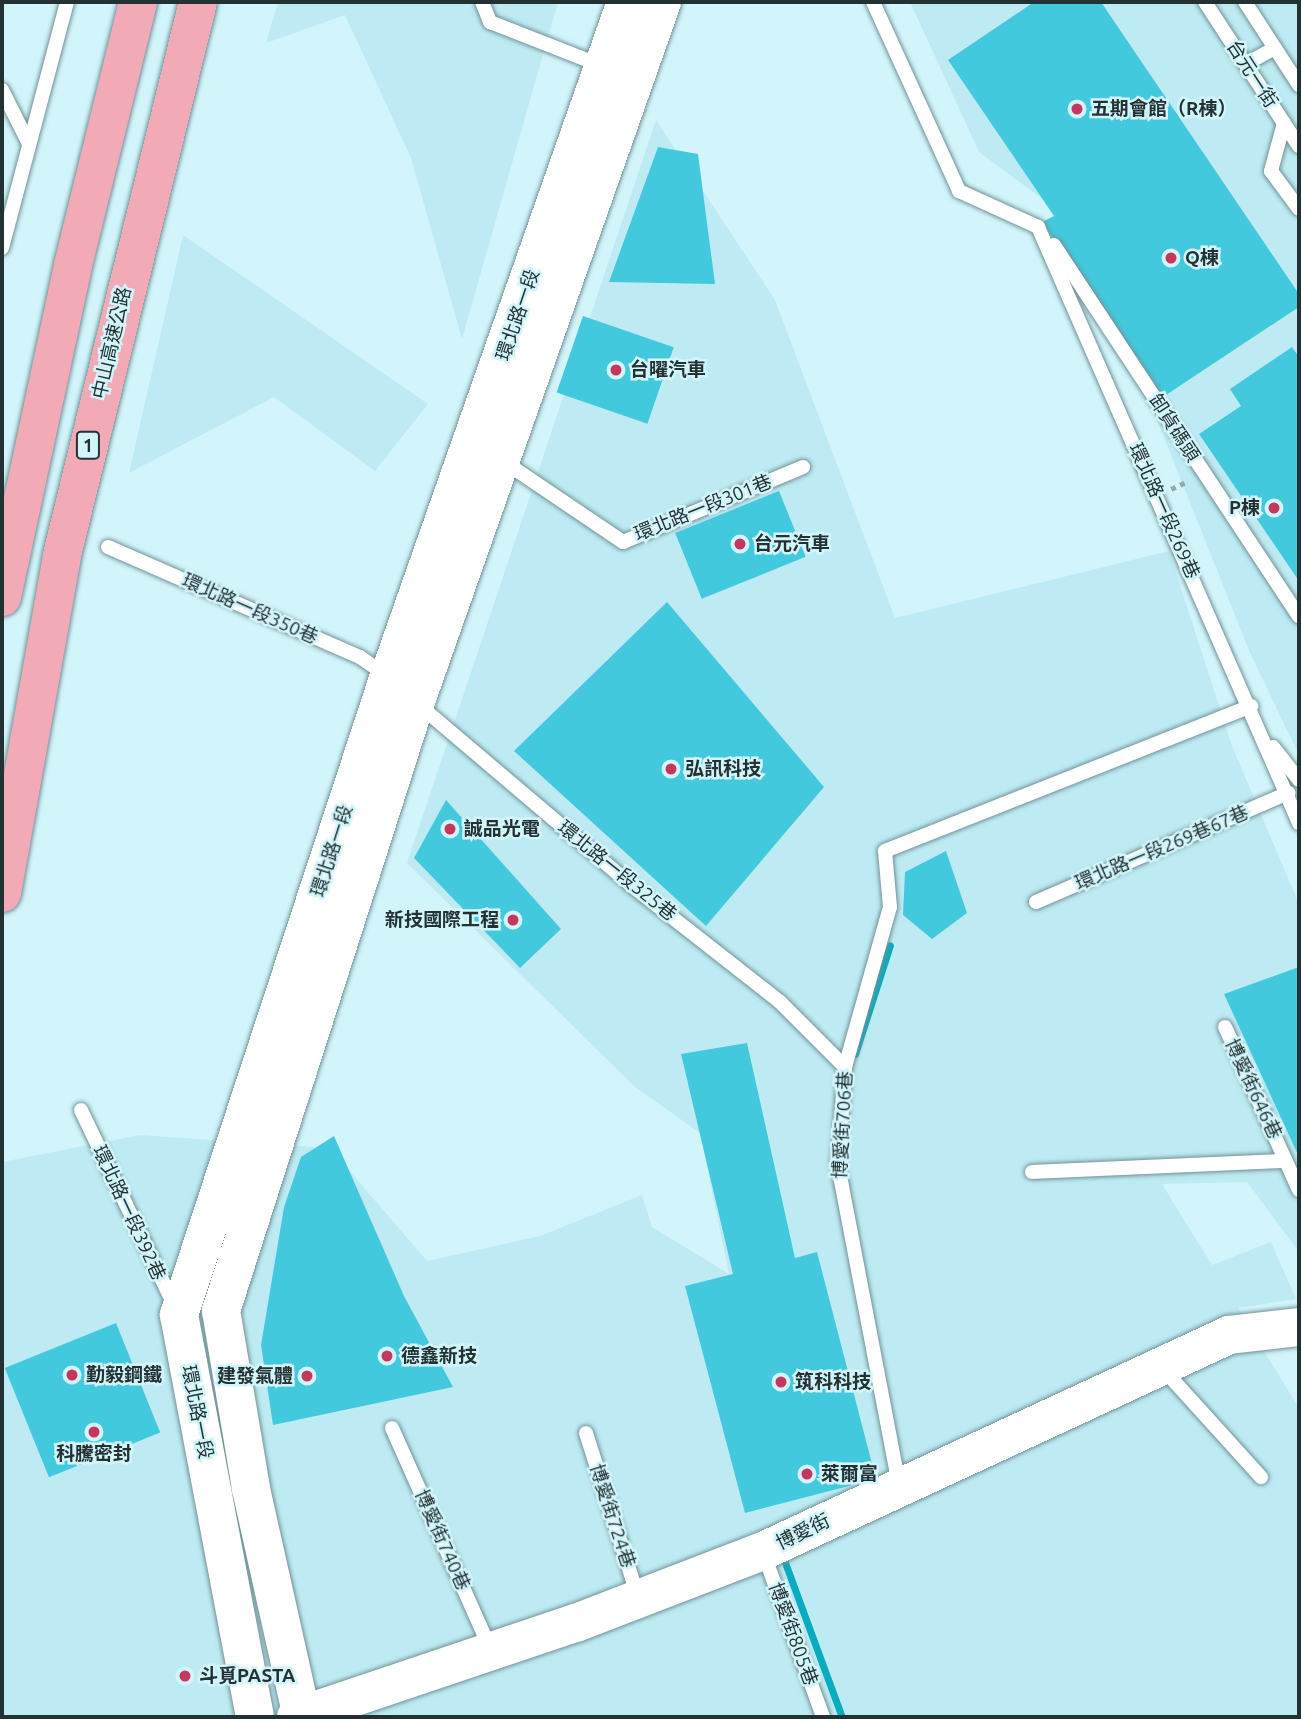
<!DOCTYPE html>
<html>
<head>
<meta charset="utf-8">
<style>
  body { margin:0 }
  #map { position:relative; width:1301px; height:1719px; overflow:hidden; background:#d2f5fb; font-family:Ubuntu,"Noto Sans TC",sans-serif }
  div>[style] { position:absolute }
  .built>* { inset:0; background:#beebf3 }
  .stream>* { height:7px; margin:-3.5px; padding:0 3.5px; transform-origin:3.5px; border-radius:3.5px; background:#09abbe }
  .building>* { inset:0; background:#43c9dd; transform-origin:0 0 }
  .path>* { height:4.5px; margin-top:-2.25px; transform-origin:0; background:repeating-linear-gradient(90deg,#90abaf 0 5px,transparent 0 10px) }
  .roads { filter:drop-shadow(0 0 2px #719297) drop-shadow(0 0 2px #719297) }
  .lane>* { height:14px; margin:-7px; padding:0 7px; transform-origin:7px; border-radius:7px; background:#fff }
  .secondary>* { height:38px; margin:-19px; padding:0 19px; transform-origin:19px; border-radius:19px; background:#fff }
  .highway>* { height:38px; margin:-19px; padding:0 19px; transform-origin:19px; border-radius:19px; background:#f2aab6 }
  .dots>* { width:19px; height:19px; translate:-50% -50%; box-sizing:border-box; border:4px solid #d2f5fb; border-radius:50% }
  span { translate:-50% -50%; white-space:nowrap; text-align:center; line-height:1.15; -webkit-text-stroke:5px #d2f5fb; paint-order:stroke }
  .shield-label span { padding:2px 5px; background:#d2f5fb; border:2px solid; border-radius:5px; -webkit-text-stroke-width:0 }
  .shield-label { font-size:18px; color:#233133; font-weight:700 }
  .street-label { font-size:19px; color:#233133 }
  .poi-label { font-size:19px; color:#233133; font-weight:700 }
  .left { translate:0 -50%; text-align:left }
  .right { translate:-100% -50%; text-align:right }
  .frame { position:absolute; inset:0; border:4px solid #233133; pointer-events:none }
</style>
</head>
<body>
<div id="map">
  <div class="built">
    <div style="clip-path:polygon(278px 2px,558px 2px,462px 339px,411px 158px,345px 15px,266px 43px)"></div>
    <div style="clip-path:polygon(910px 2px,1299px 2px,1299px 755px,1250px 653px,1080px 227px,979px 152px)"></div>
    <div style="clip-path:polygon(656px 120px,775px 300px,895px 618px,1169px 551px,1232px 746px,1299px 904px,1299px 1252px,1247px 1182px,1162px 1184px,1212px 1265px,1271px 1242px,1296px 1299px,1238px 1308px,1299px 1408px,1299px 1717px,2px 1717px,2px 1162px,140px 1135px,330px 1148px,427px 1261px,540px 1236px,642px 1195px,652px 1227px,729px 1274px,700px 1133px,635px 1087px,407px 863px)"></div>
    <div style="clip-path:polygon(183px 235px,428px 404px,375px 471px,274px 397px,129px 473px)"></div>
  </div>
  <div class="stream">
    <div style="left:855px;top:1054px;width:114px;rotate:-72.2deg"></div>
    <div style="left:783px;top:1557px;width:171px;rotate:69.8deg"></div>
  </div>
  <div class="building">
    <div style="clip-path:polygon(1034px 2px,1101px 2px,1299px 294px,1299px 307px,1160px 399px,1042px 222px,1054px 216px,948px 60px)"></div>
    <div style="clip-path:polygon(658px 147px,698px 154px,715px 284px,609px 282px)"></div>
    <div style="left:583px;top:316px;width:96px;height:81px;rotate:19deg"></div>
    <div style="clip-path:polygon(1292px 347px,1299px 357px,1299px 581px,1199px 434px,1241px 406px,1230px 389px)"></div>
    <div style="left:779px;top:491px;width:71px;height:112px;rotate:68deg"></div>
    <div style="clip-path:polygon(667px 602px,824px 787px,706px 926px,514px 751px)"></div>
    <div style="clip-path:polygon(446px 800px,561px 929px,520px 968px,414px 858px)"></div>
    <div style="clip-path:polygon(946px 851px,967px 913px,932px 939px,903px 915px,905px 872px)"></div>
    <div style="clip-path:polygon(1299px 967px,1299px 1157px,1224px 994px)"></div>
    <div style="clip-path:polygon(747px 1043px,795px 1258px,817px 1252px,876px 1479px,745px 1513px,685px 1286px,733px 1274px,681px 1054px)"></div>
    <div style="clip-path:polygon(334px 1136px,404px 1296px,453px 1387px,273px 1425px,261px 1345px,284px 1207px,301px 1157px)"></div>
    <div style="left:116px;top:1323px;width:118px;height:120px;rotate:68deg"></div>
  </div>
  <div class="path">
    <div style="left:1171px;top:489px;width:19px;rotate:-25deg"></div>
  </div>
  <div class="roads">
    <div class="lane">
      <div style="left:482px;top:2px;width:22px;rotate:68deg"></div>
      <div style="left:490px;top:22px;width:120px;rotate:21.4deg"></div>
      <div style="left:873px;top:2px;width:208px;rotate:65.5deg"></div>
      <div style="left:959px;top:191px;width:87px;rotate:24.5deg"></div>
      <div style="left:1038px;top:227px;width:651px;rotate:66.35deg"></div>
      <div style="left:1205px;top:2px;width:172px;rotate:56.9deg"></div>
      <div style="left:1245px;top:2px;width:99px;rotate:57deg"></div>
      <div style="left:1246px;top:64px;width:33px;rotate:-29deg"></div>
      <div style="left:2px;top:90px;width:60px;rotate:63.4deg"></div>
      <div style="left:1284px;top:123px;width:50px;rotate:105.2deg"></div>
      <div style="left:1271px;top:171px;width:47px;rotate:53.6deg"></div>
      <div style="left:1054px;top:245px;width:445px;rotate:56.6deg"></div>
      <div style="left:2px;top:248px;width:254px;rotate:-75.2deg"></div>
      <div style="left:503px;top:461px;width:145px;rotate:34deg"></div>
      <div style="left:623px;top:542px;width:195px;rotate:-22.6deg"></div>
      <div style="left:108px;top:547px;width:275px;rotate:23.6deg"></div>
      <div style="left:360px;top:657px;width:32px;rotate:35deg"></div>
      <div style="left:419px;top:705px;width:278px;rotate:40.3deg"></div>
      <div style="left:631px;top:885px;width:189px;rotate:38.1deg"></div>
      <div style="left:780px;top:1002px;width:92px;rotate:45deg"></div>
      <div style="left:1273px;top:747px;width:42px;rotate:51.8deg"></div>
      <div style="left:1036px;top:902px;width:275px;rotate:-23.4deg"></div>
      <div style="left:1225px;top:1027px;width:179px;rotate:65.6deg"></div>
      <div style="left:81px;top:1110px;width:218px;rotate:64.5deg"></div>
      <div style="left:1032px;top:1172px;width:254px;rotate:-2.5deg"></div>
      <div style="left:1163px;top:1369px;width:146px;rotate:47.8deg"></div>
      <div style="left:392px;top:1428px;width:243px;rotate:66deg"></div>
      <div style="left:586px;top:1433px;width:172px;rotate:72.4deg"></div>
      <div style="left:899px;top:1485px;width:325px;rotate:-100.8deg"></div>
      <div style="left:838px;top:1166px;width:99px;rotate:-86deg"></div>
      <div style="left:845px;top:1067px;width:166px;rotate:-74.3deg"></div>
      <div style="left:890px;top:907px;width:56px;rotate:-95.1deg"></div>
      <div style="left:885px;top:851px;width:394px;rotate:-21.6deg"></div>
      <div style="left:763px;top:1552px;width:176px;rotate:70deg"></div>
    </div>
    <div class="secondary">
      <div style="left:255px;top:1717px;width:409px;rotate:-100.7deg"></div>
      <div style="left:179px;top:1315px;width:673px;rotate:-71.81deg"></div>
      <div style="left:389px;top:676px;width:714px;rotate:-70.63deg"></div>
      <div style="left:296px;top:1717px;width:295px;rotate:-18.6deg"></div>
      <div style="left:576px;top:1623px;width:200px;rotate:-21.1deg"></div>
      <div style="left:763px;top:1551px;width:514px;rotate:-24.87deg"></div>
      <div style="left:1229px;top:1335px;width:70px;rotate:-6.5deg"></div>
      <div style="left:302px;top:1717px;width:235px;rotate:-102.6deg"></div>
      <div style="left:251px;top:1488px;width:180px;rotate:-99.6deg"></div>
      <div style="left:221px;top:1311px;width:640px;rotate:-72.27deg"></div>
      <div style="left:416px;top:701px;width:741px;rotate:-70.61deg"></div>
    </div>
    <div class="highway">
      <div style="left:2px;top:597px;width:340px;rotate:-77.9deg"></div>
      <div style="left:73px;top:265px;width:271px;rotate:-76.1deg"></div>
      <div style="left:2px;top:893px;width:343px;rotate:-79.9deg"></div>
      <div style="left:62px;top:555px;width:569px;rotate:-76.18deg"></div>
    </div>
  </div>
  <div class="dots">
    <div style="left:1077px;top:109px;background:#c63760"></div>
    <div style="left:1171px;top:258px;background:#c63760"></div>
    <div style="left:616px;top:370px;background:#c63760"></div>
    <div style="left:1274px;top:508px;background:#c63760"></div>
    <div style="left:740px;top:544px;background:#c63760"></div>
    <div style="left:671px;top:769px;background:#c63760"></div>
    <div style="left:450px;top:829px;background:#c63760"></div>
    <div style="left:513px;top:920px;background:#c63760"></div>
    <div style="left:387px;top:1356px;background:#c63760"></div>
    <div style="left:72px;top:1375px;background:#c63760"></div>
    <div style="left:307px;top:1376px;background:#c63760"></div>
    <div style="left:781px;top:1382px;background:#c63760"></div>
    <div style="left:94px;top:1432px;background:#c63760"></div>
    <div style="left:807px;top:1474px;background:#c63760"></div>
    <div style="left:185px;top:1676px;background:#c63760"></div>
  </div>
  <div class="shield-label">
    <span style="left:88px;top:445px">1</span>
  </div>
  <div class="street-label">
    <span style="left:1252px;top:74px;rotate:57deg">台元一街</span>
    <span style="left:518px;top:315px;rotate:-71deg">環北路一段</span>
    <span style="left:112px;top:343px;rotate:-77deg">中山高速公路</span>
    <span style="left:1174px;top:428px;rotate:57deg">卸貨碼頭</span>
    <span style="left:703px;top:508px;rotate:-22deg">環北路一段301巷</span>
    <span style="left:1164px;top:511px;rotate:66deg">環北路一段269巷</span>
    <span style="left:250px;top:609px;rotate:24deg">環北路一段350巷</span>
    <span style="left:1162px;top:848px;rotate:-23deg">環北路一段269巷67巷</span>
    <span style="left:332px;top:851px;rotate:-72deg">環北路一段</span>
    <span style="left:617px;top:871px;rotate:39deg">環北路一段325巷</span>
    <span style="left:1253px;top:1089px;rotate:65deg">博愛街646巷</span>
    <span style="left:843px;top:1125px;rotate:-87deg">博愛街706巷</span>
    <span style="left:129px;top:1213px;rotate:65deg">環北路一段392巷</span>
    <span style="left:197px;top:1412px;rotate:79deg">環北路一段</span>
    <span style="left:612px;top:1516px;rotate:72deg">博愛街724巷</span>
    <span style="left:803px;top:1532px;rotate:-26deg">博愛街</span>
    <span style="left:442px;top:1540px;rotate:66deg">博愛街740巷</span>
    <span style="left:793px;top:1634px;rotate:70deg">博愛街805巷</span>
  </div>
  <div class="poi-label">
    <span class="left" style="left:1091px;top:109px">五期會館（R棟）</span>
    <span class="left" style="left:1185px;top:258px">Q棟</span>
    <span class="left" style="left:630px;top:370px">台曜汽車</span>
    <span class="right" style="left:1260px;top:508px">P棟</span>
    <span class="left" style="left:754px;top:544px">台元汽車</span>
    <span class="left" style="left:685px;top:769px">弘訊科技</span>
    <span class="left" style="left:464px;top:829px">誠品光電</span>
    <span class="right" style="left:499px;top:920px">新技國際工程</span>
    <span class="left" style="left:401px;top:1356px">德鑫新技</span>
    <span class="left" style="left:86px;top:1375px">勤毅鋼鐵</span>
    <span class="right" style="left:293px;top:1376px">建發氣體</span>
    <span class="left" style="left:795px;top:1382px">筑科科技</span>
    <span style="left:94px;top:1454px">科騰密封</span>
    <span class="left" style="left:821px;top:1474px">萊爾富</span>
    <span class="left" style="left:199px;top:1676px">斗覓PASTA</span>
  </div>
  <div class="frame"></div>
</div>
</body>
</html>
